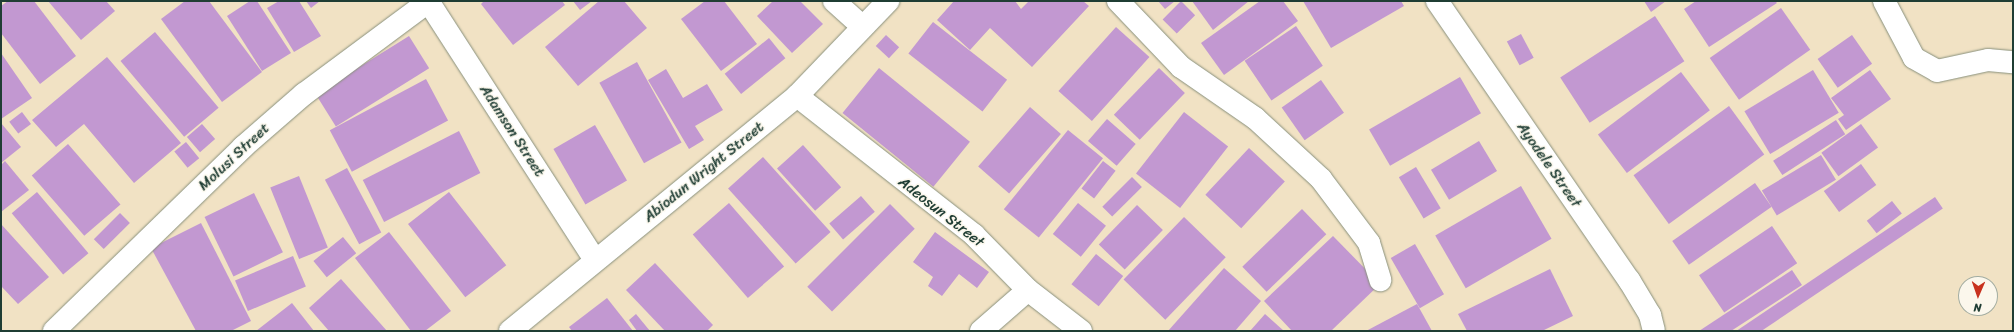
<!DOCTYPE html>
<html>
<head>
<meta charset="utf-8">
<style>
  body { margin:0 }
  #map { position:relative; width:2014px; height:332px; overflow:hidden; background:#f1e2c4; font-family:Sriracha,sans-serif }
  div>[style] { position:absolute }
  .building>* { inset:0; background:#c298d1; transform-origin:0 0 }
  .roads { filter:drop-shadow(0 0 1px #88907c) drop-shadow(0 0 1px #88907c) }
  .street>* { height:22px; margin:-11px; padding:0 11px; transform-origin:11px; border-radius:11px; background:#fff }
  span { translate:-50% -50%; white-space:nowrap; text-align:center; line-height:1.15; -webkit-text-stroke:3px #fbf7ec; paint-order:stroke }
  .street-label { font-size:15px; color:#1f3d34 }
  .frame { position:absolute; inset:0; border:2px solid #1f3d34; pointer-events:none }
  .north { position:absolute; left:1958px; top:276px; width:40px; height:40px; box-sizing:border-box; background:#fbf7ec; border:1px solid #a3ada2; border-radius:50%; rotate:182deg; font-size:11px; font-weight:700; line-height:16px; text-align:center; color:#1f3d34 }
  .north::after { content:''; display:block; margin:auto; width:14px; height:18px; background:#c8321e; clip-path:polygon(50% 0,100% 100%,50% 72%,0 100%) }
</style>
</head>
<body>
<div id="map">
  <div class="building">
    <div style="clip-path:polygon(8px 1px,34px 1px,76px 56px,40px 84px,1px 33px,1px 6px)"></div>
    <div style="clip-path:polygon(48px 1px,106px 1px,115px 11px,81px 40px)"></div>
    <div style="clip-path:polygon(185px 1px,209px 1px,262px 72px,222px 102px,161px 19px)"></div>
    <div style="clip-path:polygon(250px 1px,257px 1px,291px 53px,262px 71px,227px 16px)"></div>
    <div style="clip-path:polygon(279px 1px,299px 1px,321px 36px,294px 52px,267px 8px)"></div>
    <div style="clip-path:polygon(306px 1px,320px 1px,311px 8px)"></div>
    <div style="clip-path:polygon(484px 1px,562px 1px,565px 5px,513px 45px,481px 4px)"></div>
    <div style="clip-path:polygon(573px 1px,592px 1px,580px 10px)"></div>
    <div style="clip-path:polygon(599px 1px,624px 1px,647px 28px,578px 86px,545px 47px)"></div>
    <div style="clip-path:polygon(705px 1px,724px 1px,757px 44px,721px 71px,681px 19px)"></div>
    <div style="clip-path:polygon(773px 1px,800px 1px,823px 24px,792px 53px,757px 16px)"></div>
    <div style="clip-path:polygon(954px 1px,1015px 1px,1021px 9px,1029px 1px,1083px 1px,1089px 6px,1032px 67px,990px 28px,970px 50px,937px 20px)"></div>
    <div style="clip-path:polygon(1158px 1px,1175px 1px,1165px 9px)"></div>
    <div style="left:1181px;top:1px;width:20px;height:26px;rotate:45deg"></div>
    <div style="clip-path:polygon(1192px 1px,1249px 1px,1213px 30px)"></div>
    <div style="clip-path:polygon(1260px 1px,1283px 1px,1298px 21px,1224px 75px,1201px 43px)"></div>
    <div style="clip-path:polygon(1303px 1px,1401px 1px,1404px 6px,1331px 48px)"></div>
    <div style="clip-path:polygon(1644px 1px,1666px 1px,1651px 12px)"></div>
    <div style="clip-path:polygon(1696px 1px,1775px 1px,1777px 3px,1709px 47px,1684px 9px)"></div>
    <div style="left:1781px;top:8px;width:51px;height:87px;rotate:55deg"></div>
    <div style="left:1655px;top:16px;width:54px;height:113px;rotate:57deg"></div>
    <div style="left:933px;top:22px;width:94px;height:40px;rotate:38deg"></div>
    <div style="left:1296px;top:26px;width:48px;height:62px;rotate:56deg"></div>
    <div style="left:1116px;top:27px;width:45px;height:86px;rotate:42deg"></div>
    <div style="left:155px;top:32px;width:99px;height:45px;rotate:50deg"></div>
    <div style="left:1521px;top:34px;width:27px;height:16px;rotate:62deg"></div>
    <div style="left:886px;top:35px;width:18px;height:15px;rotate:43deg"></div>
    <div style="left:1852px;top:35px;width:35px;height:42px;rotate:55deg"></div>
    <div style="left:409px;top:36px;width:38px;height:110px;rotate:58deg"></div>
    <div style="left:769px;top:38px;width:26px;height:57px;rotate:51deg"></div>
    <div style="clip-path:polygon(1px 53px,32px 98px,1px 119px)"></div>
    <div style="clip-path:polygon(107px 57px,181px 143px,134px 183px,84px 124px,56px 147px,32px 120px)"></div>
    <div style="left:637px;top:62px;width:92px;height:43px;rotate:61deg"></div>
    <div style="left:879px;top:68px;width:117px;height:58px;rotate:39deg"></div>
    <div style="left:1159px;top:68px;width:36px;height:65px;rotate:44deg"></div>
    <div style="clip-path:polygon(666px 69px,683px 98px,707px 84px,723px 110px,695px 126px,704px 140px,689px 149px,648px 80px)"></div>
    <div style="left:1813px;top:70px;width:50px;height:80px;rotate:59deg"></div>
    <div style="clip-path:polygon(1870px 70px,1891px 99px,1846px 130px,1838px 119px,1844px 115px,1831px 98px)"></div>
    <div style="left:1681px;top:72px;width:48px;height:104px;rotate:53deg"></div>
    <div style="left:1460px;top:77px;width:42px;height:105px;rotate:60deg"></div>
    <div style="left:426px;top:79px;width:47px;height:109px;rotate:62deg"></div>
    <div style="left:1321px;top:80px;width:40px;height:48px;rotate:55deg"></div>
    <div style="left:1729px;top:106px;width:60px;height:118px;rotate:54deg"></div>
    <div style="left:1030px;top:107px;width:41px;height:79px;rotate:41deg"></div>
    <div style="left:22px;top:112px;width:15px;height:16px;rotate:53deg"></div>
    <div style="left:1184px;top:112px;width:56px;height:78px;rotate:38deg"></div>
    <div style="left:1107px;top:119px;width:38px;height:29px;rotate:41deg"></div>
    <div style="left:1836px;top:120px;width:17px;height:75px;rotate:57deg"></div>
    <div style="clip-path:polygon(1px 123px,21px 147px,1px 163px)"></div>
    <div style="left:202px;top:124px;width:20px;height:20px;rotate:49deg"></div>
    <div style="left:1861px;top:124px;width:29px;height:49px;rotate:54deg"></div>
    <div style="left:595px;top:125px;width:64px;height:48px;rotate:60deg"></div>
    <div style="left:1068px;top:130px;width:45px;height:102px;rotate:39deg"></div>
    <div style="left:459px;top:131px;width:47px;height:108px;rotate:63deg"></div>
    <div style="left:1479px;top:141px;width:35px;height:56px;rotate:59deg"></div>
    <div style="left:186px;top:142px;width:21px;height:15px;rotate:51deg"></div>
    <div style="left:68px;top:144px;width:80px;height:48px;rotate:49deg"></div>
    <div style="left:803px;top:145px;width:57px;height:35px;rotate:48deg"></div>
    <div style="left:1249px;top:148px;width:49px;height:64px;rotate:43deg"></div>
    <div style="left:1821px;top:155px;width:29px;height:69px;rotate:59deg"></div>
    <div style="left:763px;top:157px;width:101px;height:47px;rotate:48deg"></div>
    <div style="clip-path:polygon(5px 161px,29px 190px,1px 212px,1px 165px)"></div>
    <div style="left:1103px;top:161px;width:16px;height:35px;rotate:38deg"></div>
    <div style="left:1861px;top:164px;width:26px;height:46px;rotate:54deg"></div>
    <div style="left:1416px;top:167px;width:48px;height:20px;rotate:59deg"></div>
    <div style="left:347px;top:168px;width:73px;height:25px;rotate:62deg"></div>
    <div style="left:299px;top:176px;width:77px;height:31px;rotate:68deg"></div>
    <div style="left:1132px;top:177px;width:14px;height:42px;rotate:45deg"></div>
    <div style="left:1755px;top:183px;width:29px;height:101px;rotate:55deg"></div>
    <div style="left:1521px;top:186px;width:61px;height:99px;rotate:60deg"></div>
    <div style="left:37px;top:192px;width:80px;height:33px;rotate:50deg"></div>
    <div style="left:449px;top:192px;width:93px;height:52px;rotate:52deg"></div>
    <div style="left:254px;top:193px;width:66px;height:55px;rotate:64deg"></div>
    <div style="left:861px;top:196px;width:21px;height:42px;rotate:49deg"></div>
    <div style="left:1935px;top:197px;width:14px;height:238px;rotate:56deg"></div>
    <div style="left:1892px;top:201px;width:16px;height:32px;rotate:52deg"></div>
    <div style="left:729px;top:203px;width:84px;height:48px;rotate:49deg"></div>
    <div style="left:1078px;top:203px;width:36px;height:40px;rotate:39deg"></div>
    <div style="left:890px;top:204px;width:35px;height:117px;rotate:45deg"></div>
    <div style="left:1137px;top:205px;width:36px;height:55px;rotate:44deg"></div>
    <div style="left:1302px;top:209px;width:35px;height:83px;rotate:46deg"></div>
    <div style="left:120px;top:213px;width:14px;height:37px;rotate:45deg"></div>
    <div style="left:1184px;top:217px;width:58px;height:87px;rotate:44deg"></div>
    <div style="clip-path:polygon(201px 223px,251px 321px,231px 331px,196px 331px,151px 248px)"></div>
    <div style="clip-path:polygon(1px 224px,49px 277px,18px 304px,1px 286px)"></div>
    <div style="left:1772px;top:226px;width:45px;height:88px;rotate:56deg"></div>
    <div style="clip-path:polygon(389px 232px,451px 311px,425px 331px,411px 331px,355px 258px)"></div>
    <div style="clip-path:polygon(935px 232px,989px 272px,977px 288px,959px 274px,942px 296px,928px 286px,933px 277px,913px 262px)"></div>
    <div style="clip-path:polygon(1333px 236px,1380px 284px,1331px 331px,1292px 331px,1264px 301px)"></div>
    <div style="left:343px;top:237px;width:21px;height:38px;rotate:51deg"></div>
    <div style="left:1415px;top:244px;width:58px;height:28px;rotate:60deg"></div>
    <div style="left:1096px;top:254px;width:35px;height:39px;rotate:39deg"></div>
    <div style="left:293px;top:256px;width:33px;height:63px;rotate:67deg"></div>
    <div style="clip-path:polygon(655px 263px,713px 325px,707px 331px,665px 331px,626px 290px)"></div>
    <div style="clip-path:polygon(1224px 268px,1261px 301px,1235px 331px,1168px 331px)"></div>
    <div style="clip-path:polygon(1550px 269px,1573px 316px,1542px 331px,1467px 331px,1458px 314px)"></div>
    <div style="clip-path:polygon(1792px 270px,1802px 285px,1731px 331px,1699px 331px)"></div>
    <div style="clip-path:polygon(341px 279px,387px 331px,329px 331px,309px 308px)"></div>
    <div style="clip-path:polygon(607px 298px,633px 331px,572px 331px,569px 327px)"></div>
    <div style="clip-path:polygon(292px 303px,314px 331px,256px 331px)"></div>
    <div style="clip-path:polygon(1417px 304px,1432px 331px,1366px 331px)"></div>
    <div style="clip-path:polygon(636px 314px,650px 331px,637px 331px,629px 320px)"></div>
    <div style="clip-path:polygon(1265px 314px,1284px 331px,1250px 331px)"></div>
  </div>
  <div class="roads">
    <div class="street">
      <div style="left:428px;top:1px;width:308px;rotate:57.2deg"></div>
      <div style="left:834px;top:1px;width:38px;rotate:42deg"></div>
      <div style="left:1118px;top:1px;width:91px;rotate:46.3deg"></div>
      <div style="left:1181px;top:67px;width:90px;rotate:34.6deg"></div>
      <div style="left:1255px;top:118px;width:90px;rotate:42.7deg"></div>
      <div style="left:1321px;top:179px;width:80px;rotate:53.1deg"></div>
      <div style="left:1369px;top:243px;width:39px;rotate:73deg"></div>
      <div style="left:1437px;top:1px;width:339px;rotate:55.5deg"></div>
      <div style="left:1629px;top:280px;width:41px;rotate:59deg"></div>
      <div style="left:1650px;top:315px;width:16px;rotate:76deg"></div>
      <div style="left:1884px;top:1px;width:64px;rotate:62.2deg"></div>
      <div style="left:1914px;top:58px;width:26px;rotate:29deg"></div>
      <div style="left:1937px;top:71px;width:52px;rotate:-12.2deg"></div>
      <div style="left:1988px;top:60px;width:25px;rotate:5deg"></div>
      <div style="left:797px;top:96px;width:225px;rotate:38.1deg"></div>
      <div style="left:974px;top:235px;width:77px;rotate:45.5deg"></div>
      <div style="left:1028px;top:290px;width:67px;rotate:37.7deg"></div>
      <div style="left:54px;top:331px;width:264px;rotate:-44.2deg"></div>
      <div style="left:243px;top:147px;width:81px;rotate:-41deg"></div>
      <div style="left:304px;top:94px;width:156px;rotate:-36.6deg"></div>
      <div style="left:510px;top:331px;width:371px;rotate:-39.3deg"></div>
      <div style="left:797px;top:96px;width:132px;rotate:-46.2deg"></div>
      <div style="left:981px;top:331px;width:62px;rotate:-41.1deg"></div>
    </div>
  </div>
  <div class="street-label">
    <span style="left:512px;top:131px;rotate:57deg">Adamson Street</span>
    <span style="left:234px;top:157px;rotate:-43deg">Molusi Street</span>
    <span style="left:1549px;top:165px;rotate:55deg">Ayodele Street</span>
    <span style="left:704px;top:172px;rotate:-39deg">Abiodun Wright Street</span>
    <span style="left:941px;top:212px;rotate:38deg">Adeosun Street</span>
  </div>
  <div class="frame"></div>
  <div class="north">N</div>
</div>
</body>
</html>
